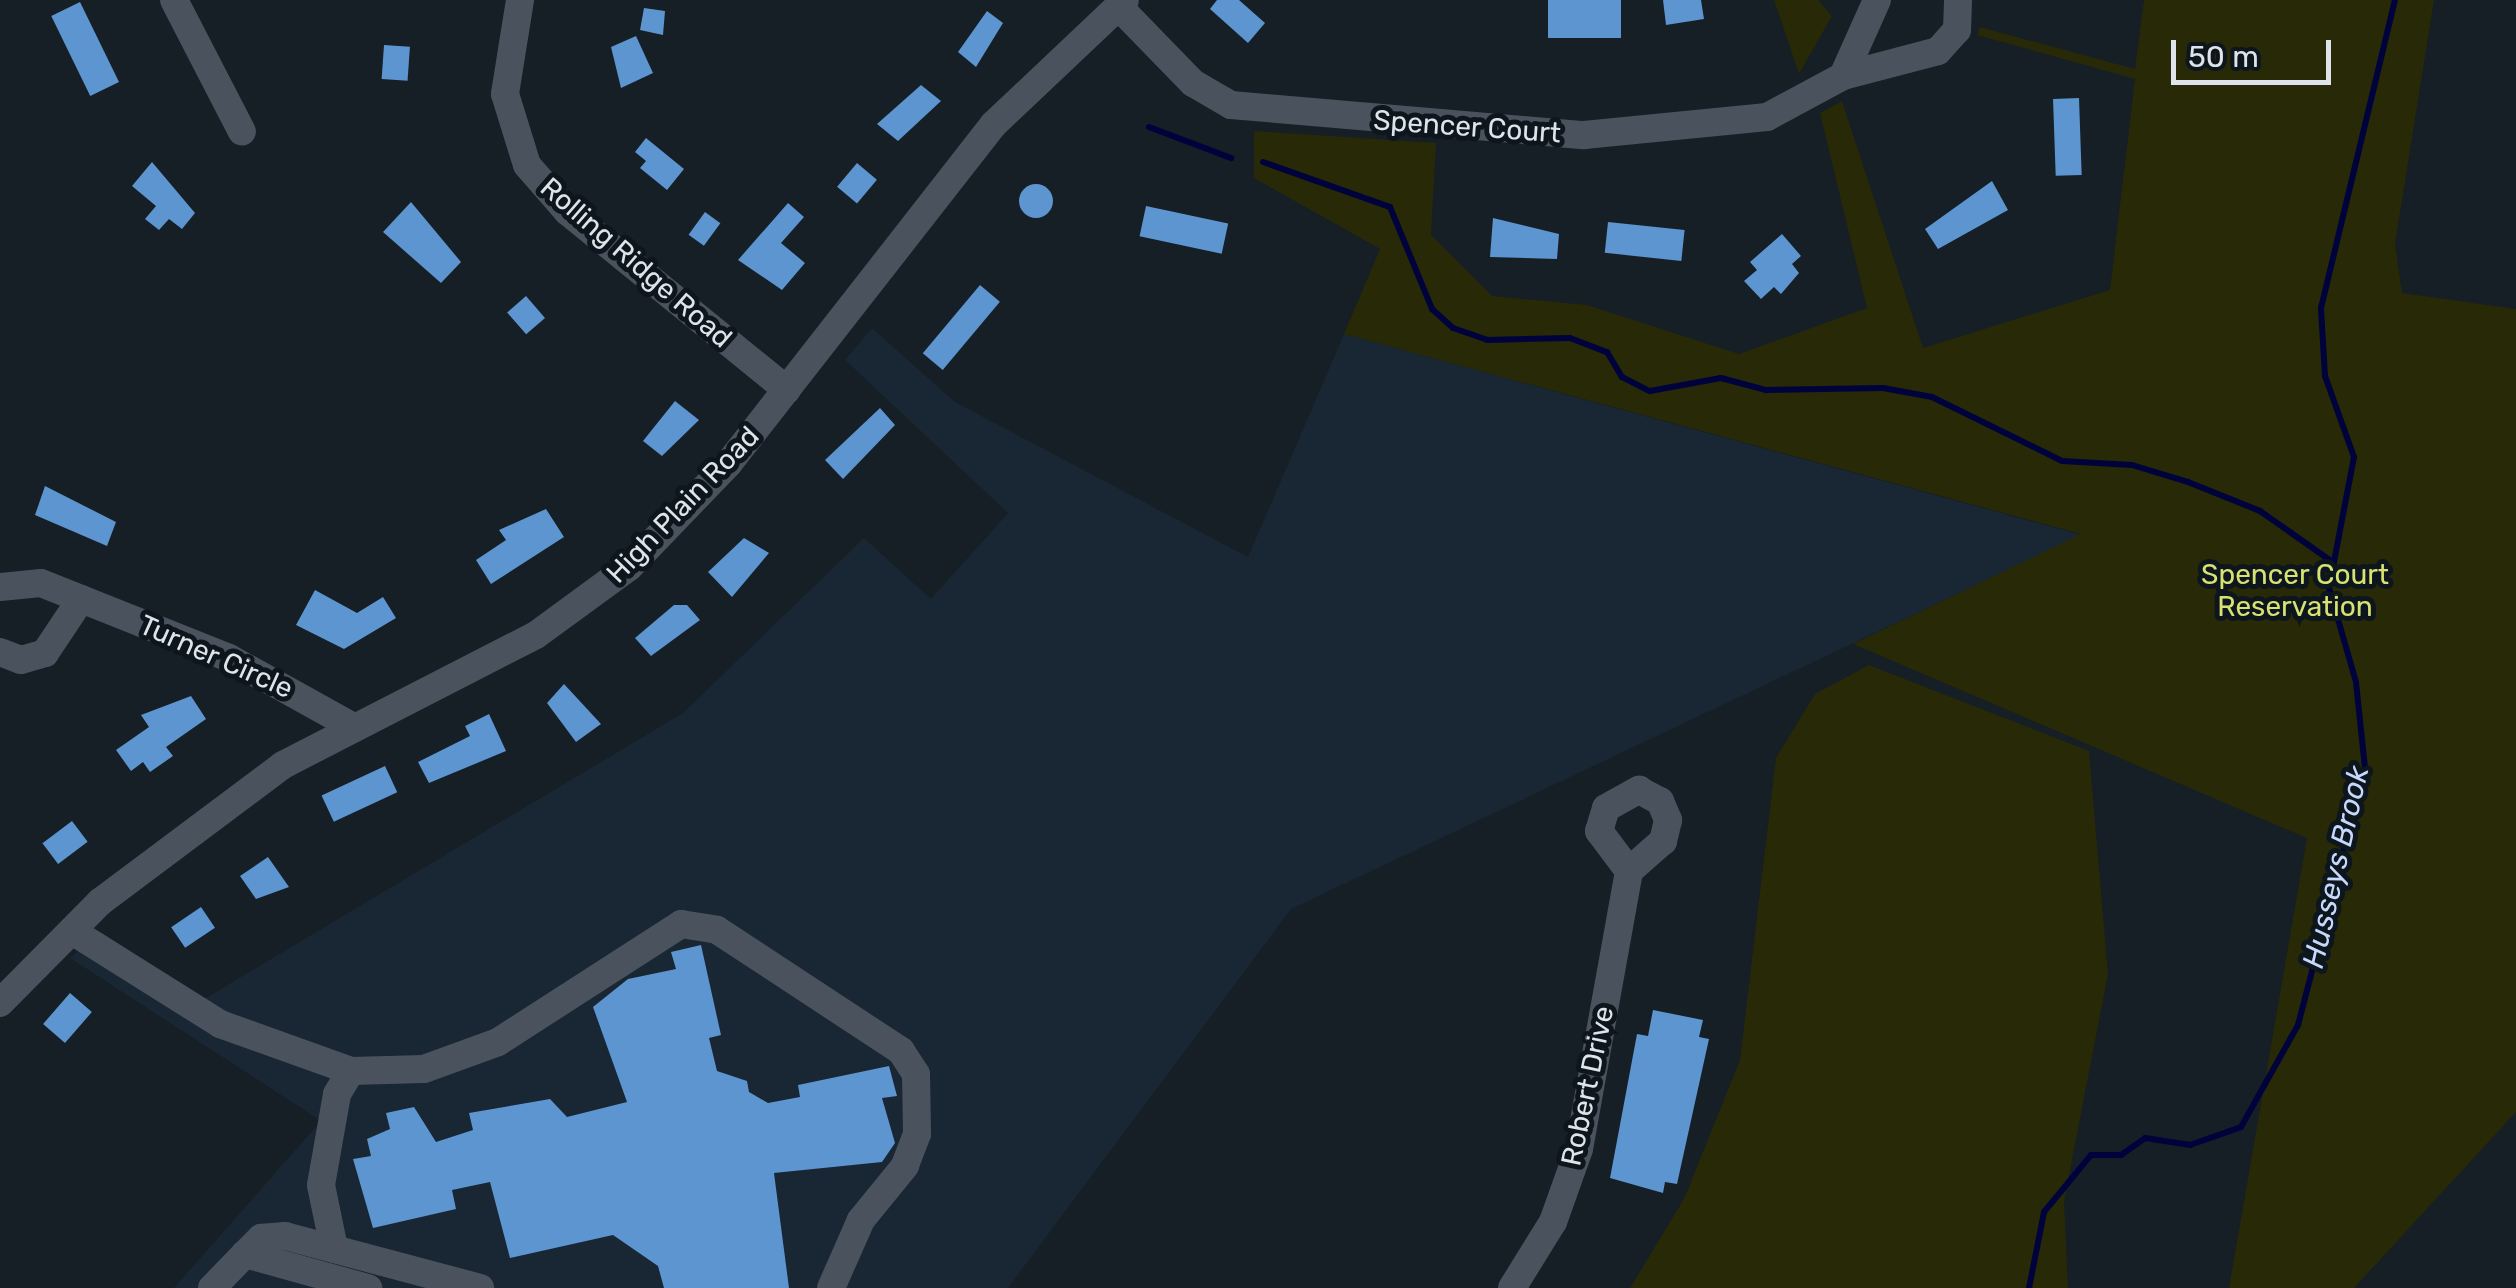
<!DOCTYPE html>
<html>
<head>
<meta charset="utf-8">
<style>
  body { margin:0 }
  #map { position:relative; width:2516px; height:1288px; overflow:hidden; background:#161e26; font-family:Rubik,sans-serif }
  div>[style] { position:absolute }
  .built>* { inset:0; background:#192633 }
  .green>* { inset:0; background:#272907 }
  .stream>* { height:6px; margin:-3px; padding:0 3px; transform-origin:3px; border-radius:3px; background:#00033b }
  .building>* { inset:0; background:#5c95cf; transform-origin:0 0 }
  .round { border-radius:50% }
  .minor>* { height:28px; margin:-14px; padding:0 14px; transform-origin:14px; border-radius:14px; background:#4a535d }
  span { translate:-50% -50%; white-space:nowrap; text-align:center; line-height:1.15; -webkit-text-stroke:10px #0d151d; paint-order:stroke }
  .street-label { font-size:28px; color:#dee4ea }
  .park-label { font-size:28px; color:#d8e273 }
  .water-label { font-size:30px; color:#c6d8fc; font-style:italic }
  .scale { position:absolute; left:2171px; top:40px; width:160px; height:45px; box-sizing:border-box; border:5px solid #dee4ea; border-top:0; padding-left:12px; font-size:30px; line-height:35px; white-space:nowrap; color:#dee4ea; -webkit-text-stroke:8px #0d151d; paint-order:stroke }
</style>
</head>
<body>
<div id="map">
  <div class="built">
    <div style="clip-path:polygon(872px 328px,955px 402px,1248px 557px,1344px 334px,2082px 535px,1291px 909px,1008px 1288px,174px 1288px,321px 1121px,70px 958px,101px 932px,204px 999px,683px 713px,864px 538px,931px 599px,1008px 513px,845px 360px)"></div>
  </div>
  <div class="green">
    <div style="clip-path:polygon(1774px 0,1818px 0,1832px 16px,1799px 74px)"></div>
    <div style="clip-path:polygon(2144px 0,2434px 0,2395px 244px,2402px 293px,2516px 309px,2516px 1112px,2354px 1288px,2229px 1288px,2307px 838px,1853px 644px,2081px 534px,1344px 334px,1380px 249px,1254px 178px,1254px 131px,1436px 143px,1431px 235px,1492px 296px,1587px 305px,1739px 354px,1867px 308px,1820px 113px,1842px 101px,1923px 348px,2110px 290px,2135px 79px,1977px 35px,1980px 27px,2135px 69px)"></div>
    <div style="clip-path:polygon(1869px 665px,2089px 751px,2108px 974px,2064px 1201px,2068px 1288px,1630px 1288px,1684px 1199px,1740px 1060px,1776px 758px,1815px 694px)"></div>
  </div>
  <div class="stream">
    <div style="left:1149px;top:127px;width:88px;rotate:20.7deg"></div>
    <div style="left:1263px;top:162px;width:135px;rotate:19.5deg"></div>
    <div style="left:1390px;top:207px;width:110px;rotate:67.6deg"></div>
    <div style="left:1432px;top:309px;width:28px;rotate:42deg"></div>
    <div style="left:1453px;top:328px;width:36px;rotate:19deg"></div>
    <div style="left:1487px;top:340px;width:83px;rotate:-1.4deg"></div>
    <div style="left:1570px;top:338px;width:40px;rotate:21deg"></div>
    <div style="left:1607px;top:352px;width:29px;rotate:59deg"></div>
    <div style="left:1622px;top:377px;width:31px;rotate:27deg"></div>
    <div style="left:1650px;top:391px;width:72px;rotate:-10.4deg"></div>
    <div style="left:1721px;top:378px;width:47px;rotate:14.9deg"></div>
    <div style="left:1766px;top:390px;width:117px;rotate:-1deg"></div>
    <div style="left:1883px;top:388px;width:50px;rotate:10.4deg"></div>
    <div style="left:1932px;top:397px;width:145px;rotate:26.2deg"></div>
    <div style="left:2062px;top:461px;width:70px;rotate:3.3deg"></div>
    <div style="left:2132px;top:465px;width:59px;rotate:16.9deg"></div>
    <div style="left:2188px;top:482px;width:78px;rotate:21.9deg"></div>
    <div style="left:2260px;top:511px;width:90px;rotate:35.1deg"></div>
    <div style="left:2029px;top:1288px;width:77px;rotate:-78.8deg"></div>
    <div style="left:2044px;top:1212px;width:74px;rotate:-50.5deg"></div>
    <div style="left:2091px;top:1155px;width:30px"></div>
    <div style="left:2121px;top:1155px;width:29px;rotate:-35deg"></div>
    <div style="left:2145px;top:1138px;width:46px;rotate:8.8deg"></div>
    <div style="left:2190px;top:1145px;width:54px;rotate:-19.4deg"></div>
    <div style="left:2241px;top:1127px;width:117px;rotate:-60.8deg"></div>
    <div style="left:2298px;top:1025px;width:266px;rotate:-75.4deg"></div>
    <div style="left:2365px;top:768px;width:86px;rotate:-96deg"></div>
    <div style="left:2356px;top:682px;width:98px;rotate:-106deg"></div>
    <div style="left:2329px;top:588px;width:133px;rotate:-79.2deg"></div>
    <div style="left:2354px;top:457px;width:86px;rotate:-109.7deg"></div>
    <div style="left:2325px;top:376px;width:68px;rotate:-93.4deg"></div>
    <div style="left:2321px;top:308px;width:317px;rotate:-76.5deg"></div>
  </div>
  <div class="building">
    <div style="clip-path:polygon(1217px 0,1239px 0,1265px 23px,1248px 43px,1210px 9px)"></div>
    <div style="left:1548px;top:0;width:73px;height:38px"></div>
    <div style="clip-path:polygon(1663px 0,1701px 0,1704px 19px,1666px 25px)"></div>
    <div style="left:80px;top:2px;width:89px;height:32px;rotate:64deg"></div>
    <div style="clip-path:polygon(644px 8px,665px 11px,663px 35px,640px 30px)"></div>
    <div style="clip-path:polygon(987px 11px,1003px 23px,976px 67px,958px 52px)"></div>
    <div style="clip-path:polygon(636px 36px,653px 73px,621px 88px,611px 47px)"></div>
    <div style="left:384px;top:45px;width:26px;height:34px;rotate:4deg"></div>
    <div style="clip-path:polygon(921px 85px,941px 101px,898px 141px,877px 124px)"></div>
    <div style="left:2079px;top:98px;width:77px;height:26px;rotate:88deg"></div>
    <div style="clip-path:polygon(646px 138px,684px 169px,667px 190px,640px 168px,646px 161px,635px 152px)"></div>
    <div style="clip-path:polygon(152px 162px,195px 213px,182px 229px,169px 219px,159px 230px,145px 219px,156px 206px,132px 186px)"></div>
    <div style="left:857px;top:163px;width:26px;height:31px;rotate:40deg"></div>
    <div style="clip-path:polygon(1992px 181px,2008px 210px,1938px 249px,1925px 229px)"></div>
    <div class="round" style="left:1019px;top:184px;width:34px;height:34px"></div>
    <div style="clip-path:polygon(411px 202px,461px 262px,441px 283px,383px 232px)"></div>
    <div style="clip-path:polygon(788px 203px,804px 217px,781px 243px,805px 263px,782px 290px,738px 260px)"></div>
    <div style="left:1146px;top:206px;width:84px;height:31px;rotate:12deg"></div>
    <div style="left:705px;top:212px;width:19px;height:28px;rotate:36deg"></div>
    <div style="clip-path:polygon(1493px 218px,1559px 234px,1557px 259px,1490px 257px)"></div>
    <div style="left:1608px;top:222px;width:77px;height:31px;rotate:6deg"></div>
    <div style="clip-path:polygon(1782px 234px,1801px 256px,1792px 264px,1799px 273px,1781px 294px,1774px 287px,1761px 299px,1744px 281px,1757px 270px,1750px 262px)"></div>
    <div style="left:980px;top:285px;width:26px;height:89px;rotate:40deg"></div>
    <div style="left:526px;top:296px;width:29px;height:25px;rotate:49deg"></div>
    <div style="clip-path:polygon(675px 401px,699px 420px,662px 456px,643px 441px)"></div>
    <div style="clip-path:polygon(880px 408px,895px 425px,843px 479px,825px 460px)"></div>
    <div style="clip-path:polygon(45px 486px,116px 522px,107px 546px,35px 515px)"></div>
    <div style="clip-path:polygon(546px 509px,564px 537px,491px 584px,476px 560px,506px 540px,499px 530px)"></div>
    <div style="clip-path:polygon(744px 538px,769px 553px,732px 597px,708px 572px)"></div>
    <div style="clip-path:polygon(315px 590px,357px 613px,383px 597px,396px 618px,344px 649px,296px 625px)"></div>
    <div style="clip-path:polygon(674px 605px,687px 605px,700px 620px,651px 656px,635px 638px)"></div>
    <div style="clip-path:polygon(564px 684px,601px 724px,576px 742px,547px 703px)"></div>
    <div style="clip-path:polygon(191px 696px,206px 719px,166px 747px,173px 756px,150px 772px,143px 762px,131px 771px,116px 750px,149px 727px,141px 715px)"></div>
    <div style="clip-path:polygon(489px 714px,506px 751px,429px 783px,418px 762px,470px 736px,465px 726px)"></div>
    <div style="left:385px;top:766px;width:29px;height:70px;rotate:65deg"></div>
    <div style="left:72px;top:821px;width:26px;height:37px;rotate:53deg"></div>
    <div style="clip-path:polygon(268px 857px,289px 887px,256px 899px,240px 876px)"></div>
    <div style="left:201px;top:907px;width:25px;height:36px;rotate:56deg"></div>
    <div style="clip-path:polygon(701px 945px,721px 1035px,709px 1038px,717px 1071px,747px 1081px,749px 1092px,768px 1103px,800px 1097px,798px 1085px,889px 1066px,897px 1096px,882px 1098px,895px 1143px,882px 1162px,774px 1173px,789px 1288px,664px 1288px,658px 1266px,613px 1235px,510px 1258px,490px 1182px,452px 1190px,456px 1209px,373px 1228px,353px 1159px,371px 1156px,367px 1139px,390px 1129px,386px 1113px,414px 1107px,436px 1142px,473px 1130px,469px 1113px,550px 1099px,567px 1117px,627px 1102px,593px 1007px,628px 979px,676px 969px,671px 952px)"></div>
    <div style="left:70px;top:993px;width:29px;height:41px;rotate:41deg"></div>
    <div style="clip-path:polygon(1653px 1010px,1703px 1020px,1699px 1037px,1709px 1039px,1677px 1184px,1665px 1182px,1663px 1193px,1610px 1178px,1637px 1034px,1648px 1036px)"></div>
  </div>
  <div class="minor">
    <div style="left:174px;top:0;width:148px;rotate:62.7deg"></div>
    <div style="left:520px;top:0;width:95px;rotate:99.1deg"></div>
    <div style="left:505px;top:94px;width:74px;rotate:72.8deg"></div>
    <div style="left:527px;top:165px;width:62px;rotate:48.9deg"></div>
    <div style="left:568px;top:212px;width:282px;rotate:39.1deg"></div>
    <div style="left:1119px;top:7px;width:106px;rotate:45.8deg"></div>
    <div style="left:1193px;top:83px;width:44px;rotate:30.1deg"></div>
    <div style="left:1231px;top:105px;width:354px;rotate:4.9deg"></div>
    <div style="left:1584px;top:135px;width:184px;rotate:-5.6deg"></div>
    <div style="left:1767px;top:117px;width:86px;rotate:-28.3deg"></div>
    <div style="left:1843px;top:76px;width:98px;rotate:-14.7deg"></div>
    <div style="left:1938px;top:51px;width:28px;rotate:-48deg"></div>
    <div style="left:1957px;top:30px;width:30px;rotate:-88deg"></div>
    <div style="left:1843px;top:76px;width:83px;rotate:-65.9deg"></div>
    <div style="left:0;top:587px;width:41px;rotate:-5.6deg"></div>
    <div style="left:41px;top:583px;width:202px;rotate:21.7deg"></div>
    <div style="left:229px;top:658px;width:136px;rotate:29deg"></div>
    <div style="left:0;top:652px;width:22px;rotate:21deg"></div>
    <div style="left:21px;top:660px;width:25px;rotate:-16deg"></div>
    <div style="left:45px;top:653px;width:65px;rotate:-56.3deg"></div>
    <div style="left:1639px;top:790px;width:24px;rotate:28deg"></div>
    <div style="left:1660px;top:801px;width:21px;rotate:67deg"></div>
    <div style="left:1668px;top:820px;width:22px;rotate:103deg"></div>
    <div style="left:1663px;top:841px;width:45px;rotate:138.6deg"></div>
    <div style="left:1629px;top:871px;width:50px;rotate:-126.9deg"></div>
    <div style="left:1599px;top:831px;width:24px;rotate:-73deg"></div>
    <div style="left:1606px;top:808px;width:38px;rotate:-29deg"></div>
    <div style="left:72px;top:931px;width:175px;rotate:32.1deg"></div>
    <div style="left:220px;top:1024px;width:139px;rotate:19.7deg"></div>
    <div style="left:351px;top:1071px;width:73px;rotate:-1.6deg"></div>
    <div style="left:424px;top:1069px;width:79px;rotate:-20deg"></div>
    <div style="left:498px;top:1042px;width:218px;rotate:-32.8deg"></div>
    <div style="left:681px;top:924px;width:36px;rotate:9deg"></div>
    <div style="left:717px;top:930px;width:220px;rotate:33.3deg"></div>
    <div style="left:901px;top:1051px;width:27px;rotate:57deg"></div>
    <div style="left:916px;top:1074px;width:60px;rotate:89deg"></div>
    <div style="left:917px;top:1134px;width:34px;rotate:111deg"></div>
    <div style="left:905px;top:1166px;width:70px;rotate:129.2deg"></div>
    <div style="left:861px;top:1220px;width:74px;rotate:113.8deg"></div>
    <div style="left:0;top:1003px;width:142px;rotate:-45.3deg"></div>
    <div style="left:100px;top:902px;width:229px;rotate:-36.8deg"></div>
    <div style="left:283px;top:765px;width:284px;rotate:-27.2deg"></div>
    <div style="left:536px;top:635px;width:115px;rotate:-36.2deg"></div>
    <div style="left:629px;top:567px;width:144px;rotate:-46.1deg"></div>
    <div style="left:729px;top:463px;width:430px;rotate:-52deg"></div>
    <div style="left:994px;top:124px;width:180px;rotate:-43.4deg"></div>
    <div style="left:334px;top:1248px;width:64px;rotate:-101.7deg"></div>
    <div style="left:321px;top:1185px;width:92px;rotate:-80deg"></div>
    <div style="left:337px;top:1094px;width:27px;rotate:-59deg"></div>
    <div style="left:245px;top:1254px;width:23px;rotate:-45deg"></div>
    <div style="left:261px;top:1238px;width:24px;rotate:-5deg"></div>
    <div style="left:285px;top:1236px;width:202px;rotate:14.9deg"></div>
    <div style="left:212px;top:1288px;width:47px;rotate:-45.9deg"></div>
    <div style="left:245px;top:1254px;width:128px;rotate:15.5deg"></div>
    <div style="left:1512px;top:1288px;width:78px;rotate:-58.2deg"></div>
    <div style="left:1553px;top:1222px;width:77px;rotate:-70.4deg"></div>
    <div style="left:1579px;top:1149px;width:282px;rotate:-79.8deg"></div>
  </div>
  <div class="street-label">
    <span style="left:1467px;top:127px;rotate:4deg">Spencer Court</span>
    <span style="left:636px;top:263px;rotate:41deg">Rolling Ridge Road</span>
    <span style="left:683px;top:505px;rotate:-46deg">High Plain Road</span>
    <span style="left:216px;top:657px;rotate:24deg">Turner Circle</span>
    <span style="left:1588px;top:1086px;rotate:-78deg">Robert Drive</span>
  </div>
  <div class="park-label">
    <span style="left:2295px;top:591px">Spencer Court<br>Reservation</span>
  </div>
  <div class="water-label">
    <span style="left:2336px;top:867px;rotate:-77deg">Husseys Brook</span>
  </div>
  <div class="scale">50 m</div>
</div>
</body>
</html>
